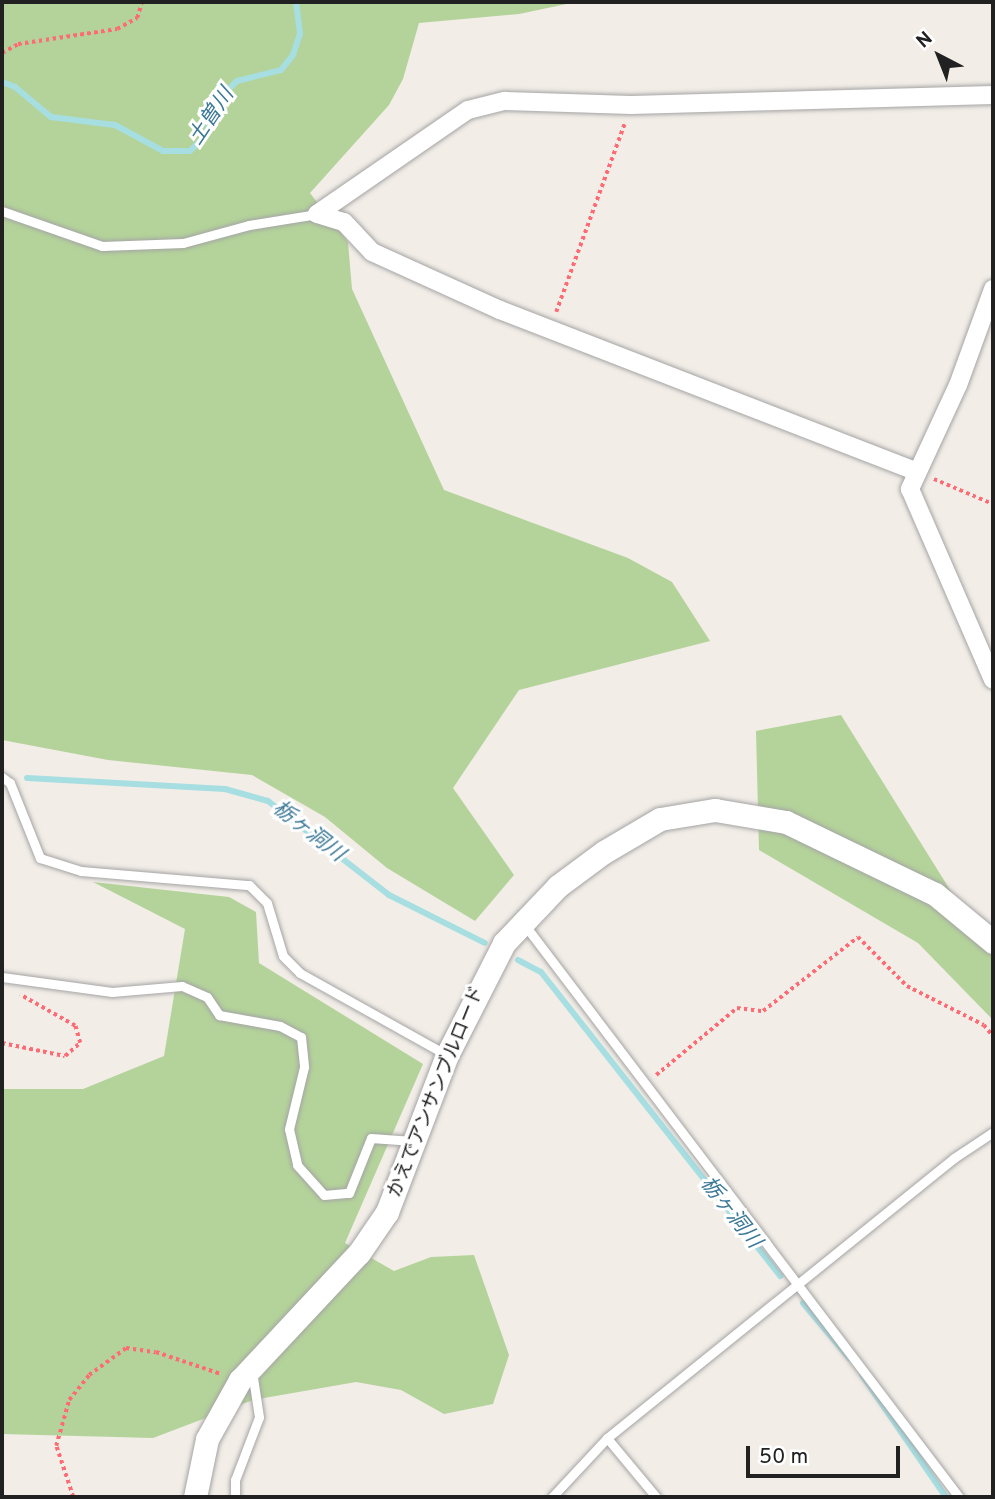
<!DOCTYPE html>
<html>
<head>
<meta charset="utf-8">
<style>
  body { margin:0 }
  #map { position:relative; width:995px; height:1499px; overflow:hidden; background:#f2ede7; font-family:Overpass,"Noto Sans JP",sans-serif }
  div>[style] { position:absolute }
  .forest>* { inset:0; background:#b4d39a }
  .stream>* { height:6px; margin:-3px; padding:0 3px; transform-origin:3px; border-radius:3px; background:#a6dee1 }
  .path>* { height:3.5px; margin-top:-1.75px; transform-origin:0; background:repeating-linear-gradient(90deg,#ff6b75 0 3.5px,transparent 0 7px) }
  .roads { filter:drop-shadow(0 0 2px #a5a5a5) drop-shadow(0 0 2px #a5a5a5) }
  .service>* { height:9px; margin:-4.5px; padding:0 4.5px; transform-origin:4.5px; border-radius:4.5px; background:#fff }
  .minor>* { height:18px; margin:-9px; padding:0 9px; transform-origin:9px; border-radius:9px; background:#fff }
  .tertiary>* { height:23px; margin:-11.5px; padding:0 11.5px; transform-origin:11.5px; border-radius:11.5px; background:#fff }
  span { translate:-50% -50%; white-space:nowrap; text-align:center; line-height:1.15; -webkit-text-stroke:6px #fff; paint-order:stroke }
  .street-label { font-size:19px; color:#212121 }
  .water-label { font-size:21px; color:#3b7897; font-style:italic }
  .frame { position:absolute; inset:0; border:4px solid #212121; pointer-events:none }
  .north { position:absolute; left:904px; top:21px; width:70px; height:70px; -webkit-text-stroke:5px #fff; paint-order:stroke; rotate:318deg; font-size:19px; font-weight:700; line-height:28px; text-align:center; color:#212121 }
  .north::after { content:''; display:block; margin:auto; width:24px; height:32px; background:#212121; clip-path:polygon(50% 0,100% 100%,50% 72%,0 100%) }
  .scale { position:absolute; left:746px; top:1446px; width:154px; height:32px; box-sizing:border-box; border:4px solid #212121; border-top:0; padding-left:9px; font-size:21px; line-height:24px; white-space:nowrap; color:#212121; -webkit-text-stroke:5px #fff; paint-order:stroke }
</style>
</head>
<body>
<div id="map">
  <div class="forest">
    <div style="clip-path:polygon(2px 2px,576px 2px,519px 14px,419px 23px,403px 79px,389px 105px,310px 193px,348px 242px,352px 289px,444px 490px,628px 558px,672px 582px,710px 641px,519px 690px,453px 788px,514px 875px,475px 921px,387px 868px,325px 817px,252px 775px,108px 760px,2px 740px)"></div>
    <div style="clip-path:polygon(841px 715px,952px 893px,993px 946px,993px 1020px,918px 943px,759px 850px,756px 731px)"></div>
    <div style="clip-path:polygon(93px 882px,229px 897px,256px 912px,259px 963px,423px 1064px,345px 1243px,394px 1271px,431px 1257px,474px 1255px,509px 1355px,493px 1404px,444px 1414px,401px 1390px,356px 1382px,253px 1400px,153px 1438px,2px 1434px,2px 1089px,83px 1089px,164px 1056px,185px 929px)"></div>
  </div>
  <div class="stream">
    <div style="left:2px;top:82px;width:14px;rotate:21deg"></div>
    <div style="left:15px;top:87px;width:47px;rotate:39.8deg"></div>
    <div style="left:51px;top:117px;width:64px;rotate:7.1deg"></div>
    <div style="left:115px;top:125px;width:55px;rotate:28.4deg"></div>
    <div style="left:163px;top:151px;width:27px"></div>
    <div style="left:190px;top:151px;width:18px;rotate:-45deg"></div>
    <div style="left:203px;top:138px;width:55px;rotate:-62deg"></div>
    <div style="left:229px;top:89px;width:11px;rotate:-45deg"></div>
    <div style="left:237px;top:81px;width:45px;rotate:-14deg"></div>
    <div style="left:281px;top:70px;width:19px;rotate:-51deg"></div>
    <div style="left:293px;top:55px;width:22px;rotate:-72deg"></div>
    <div style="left:300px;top:34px;width:32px;rotate:-97deg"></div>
    <div style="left:27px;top:778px;width:198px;rotate:3.2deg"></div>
    <div style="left:225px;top:789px;width:45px;rotate:15.6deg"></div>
    <div style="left:268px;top:801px;width:153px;rotate:37.8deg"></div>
    <div style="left:389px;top:895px;width:107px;rotate:26.6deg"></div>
    <div style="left:518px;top:960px;width:26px;rotate:28deg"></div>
    <div style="left:541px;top:972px;width:387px;rotate:51.8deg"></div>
    <div style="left:803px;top:1303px;width:72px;rotate:50.1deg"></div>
    <div style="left:862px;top:1375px;width:148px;rotate:55.5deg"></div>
  </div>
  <div class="path">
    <div style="left:2px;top:53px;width:18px;rotate:-29deg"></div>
    <div style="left:18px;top:44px;width:100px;rotate:-8.6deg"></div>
    <div style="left:117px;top:29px;width:23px;rotate:-29deg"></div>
    <div style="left:137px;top:18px;width:17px;rotate:-73deg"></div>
    <div style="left:556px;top:312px;width:202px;rotate:-70deg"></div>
    <div style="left:934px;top:479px;width:64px;rotate:23deg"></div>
    <div style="left:2px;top:1043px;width:64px;rotate:11.7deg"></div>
    <div style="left:65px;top:1056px;width:20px;rotate:-41deg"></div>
    <div style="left:80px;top:1043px;width:18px;rotate:-106deg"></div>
    <div style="left:75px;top:1026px;width:63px;rotate:-150.6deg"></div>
    <div style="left:656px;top:1075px;width:105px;rotate:-39.6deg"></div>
    <div style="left:737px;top:1008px;width:26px;rotate:7deg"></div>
    <div style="left:763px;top:1011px;width:120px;rotate:-37.9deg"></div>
    <div style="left:858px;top:937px;width:69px;rotate:45deg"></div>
    <div style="left:907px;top:986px;width:86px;rotate:26.9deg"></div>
    <div style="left:984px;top:1025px;width:14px;rotate:51deg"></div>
    <div style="left:73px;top:1497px;width:54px;rotate:-108.4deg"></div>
    <div style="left:56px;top:1446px;width:48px;rotate:-74.2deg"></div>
    <div style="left:69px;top:1400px;width:32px;rotate:-51deg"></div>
    <div style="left:89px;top:1375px;width:46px;rotate:-36.1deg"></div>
    <div style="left:126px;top:1348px;width:30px;rotate:8deg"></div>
    <div style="left:156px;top:1352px;width:69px;rotate:18.7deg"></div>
  </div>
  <div class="roads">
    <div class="service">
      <div style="left:2px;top:211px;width:106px;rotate:19.3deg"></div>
      <div style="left:102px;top:246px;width:81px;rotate:-2.1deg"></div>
      <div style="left:183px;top:243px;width:68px;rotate:-15.3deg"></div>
      <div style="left:249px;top:225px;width:69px;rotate:-9.2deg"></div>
      <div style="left:2px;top:777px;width:10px;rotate:37deg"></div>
      <div style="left:10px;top:783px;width:81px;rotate:68.2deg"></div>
      <div style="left:40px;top:858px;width:43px;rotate:17.6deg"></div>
      <div style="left:81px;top:871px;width:169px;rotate:4.8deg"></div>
      <div style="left:249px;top:885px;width:25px;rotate:45deg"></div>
      <div style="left:267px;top:903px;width:55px;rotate:73.2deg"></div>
      <div style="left:283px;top:956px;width:24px;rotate:45deg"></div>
      <div style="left:300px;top:973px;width:168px;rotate:29.2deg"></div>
      <div style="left:524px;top:924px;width:719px;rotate:52.8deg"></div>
      <div style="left:2px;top:977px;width:111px;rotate:7.8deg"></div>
      <div style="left:112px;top:992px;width:70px;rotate:-4.9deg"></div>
      <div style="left:182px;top:986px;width:27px;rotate:24deg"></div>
      <div style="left:207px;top:997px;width:22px;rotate:56deg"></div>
      <div style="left:219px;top:1015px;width:62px;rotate:10.2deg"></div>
      <div style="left:280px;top:1026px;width:24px;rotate:28deg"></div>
      <div style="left:301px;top:1037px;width:30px;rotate:84deg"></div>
      <div style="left:304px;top:1067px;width:64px;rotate:103.6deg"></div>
      <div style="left:289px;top:1129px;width:37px;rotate:77deg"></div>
      <div style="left:297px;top:1165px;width:40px;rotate:48deg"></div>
      <div style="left:324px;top:1195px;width:25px;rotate:-5deg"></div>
      <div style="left:349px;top:1193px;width:59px;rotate:-68.2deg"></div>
      <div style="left:371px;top:1138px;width:42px;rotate:4.1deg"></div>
      <div style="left:607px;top:1438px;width:77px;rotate:50.3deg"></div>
      <div style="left:235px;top:1497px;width:17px;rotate:-90deg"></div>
      <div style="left:235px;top:1480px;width:67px;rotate:-69.1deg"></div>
      <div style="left:259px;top:1417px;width:47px;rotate:-98.7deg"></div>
      <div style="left:552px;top:1497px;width:81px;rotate:-47deg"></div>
      <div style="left:607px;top:1438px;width:446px;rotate:-38.9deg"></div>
      <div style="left:954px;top:1158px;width:47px;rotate:-33.7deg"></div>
    </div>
    <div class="minor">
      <div style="left:317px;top:214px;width:183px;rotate:-34.6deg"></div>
      <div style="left:468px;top:110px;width:38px;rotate:-14deg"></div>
      <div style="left:505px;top:101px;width:126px;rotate:1.8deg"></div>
      <div style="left:631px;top:105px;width:362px;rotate:-1.6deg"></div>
      <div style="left:317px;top:214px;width:28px;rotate:17deg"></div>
      <div style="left:344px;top:222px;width:41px;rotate:47deg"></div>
      <div style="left:372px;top:252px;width:141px;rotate:24.4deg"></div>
      <div style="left:500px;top:310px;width:447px;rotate:21.2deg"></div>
      <div style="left:993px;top:289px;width:102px;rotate:110deg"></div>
      <div style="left:958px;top:385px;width:115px;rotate:114.8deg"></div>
      <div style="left:910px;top:489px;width:208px;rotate:66.5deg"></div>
    </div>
    <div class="tertiary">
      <div style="left:195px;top:1497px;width:59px;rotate:-78.3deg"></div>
      <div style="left:207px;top:1439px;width:68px;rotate:-60.8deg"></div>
      <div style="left:240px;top:1380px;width:174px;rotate:-46.9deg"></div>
      <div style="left:359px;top:1253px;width:50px;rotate:-55.7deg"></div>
      <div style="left:387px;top:1212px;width:168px;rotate:-69.1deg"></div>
      <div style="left:447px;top:1055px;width:126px;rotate:-63deg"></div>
      <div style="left:504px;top:943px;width:79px;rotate:-46.5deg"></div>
      <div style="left:558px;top:886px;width:57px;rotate:-36.5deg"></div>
      <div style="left:604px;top:852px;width:65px;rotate:-30.5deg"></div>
      <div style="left:660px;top:819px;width:56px;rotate:-9.3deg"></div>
      <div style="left:715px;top:810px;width:72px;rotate:9.6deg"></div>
      <div style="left:786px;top:822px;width:165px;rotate:25.8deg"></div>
      <div style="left:935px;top:894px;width:75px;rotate:39.6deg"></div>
    </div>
  </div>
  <div class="street-label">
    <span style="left:437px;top:1092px;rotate:-68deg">かえでアンサンブルロード</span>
  </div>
  <div class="water-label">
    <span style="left:212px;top:117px;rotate:-56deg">土曽川</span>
    <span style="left:308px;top:832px;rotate:38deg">栃ヶ洞川</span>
    <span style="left:730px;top:1213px;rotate:52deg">栃ヶ洞川</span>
  </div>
  <div class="frame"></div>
  <div class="north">N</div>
  <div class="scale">50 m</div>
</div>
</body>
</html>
